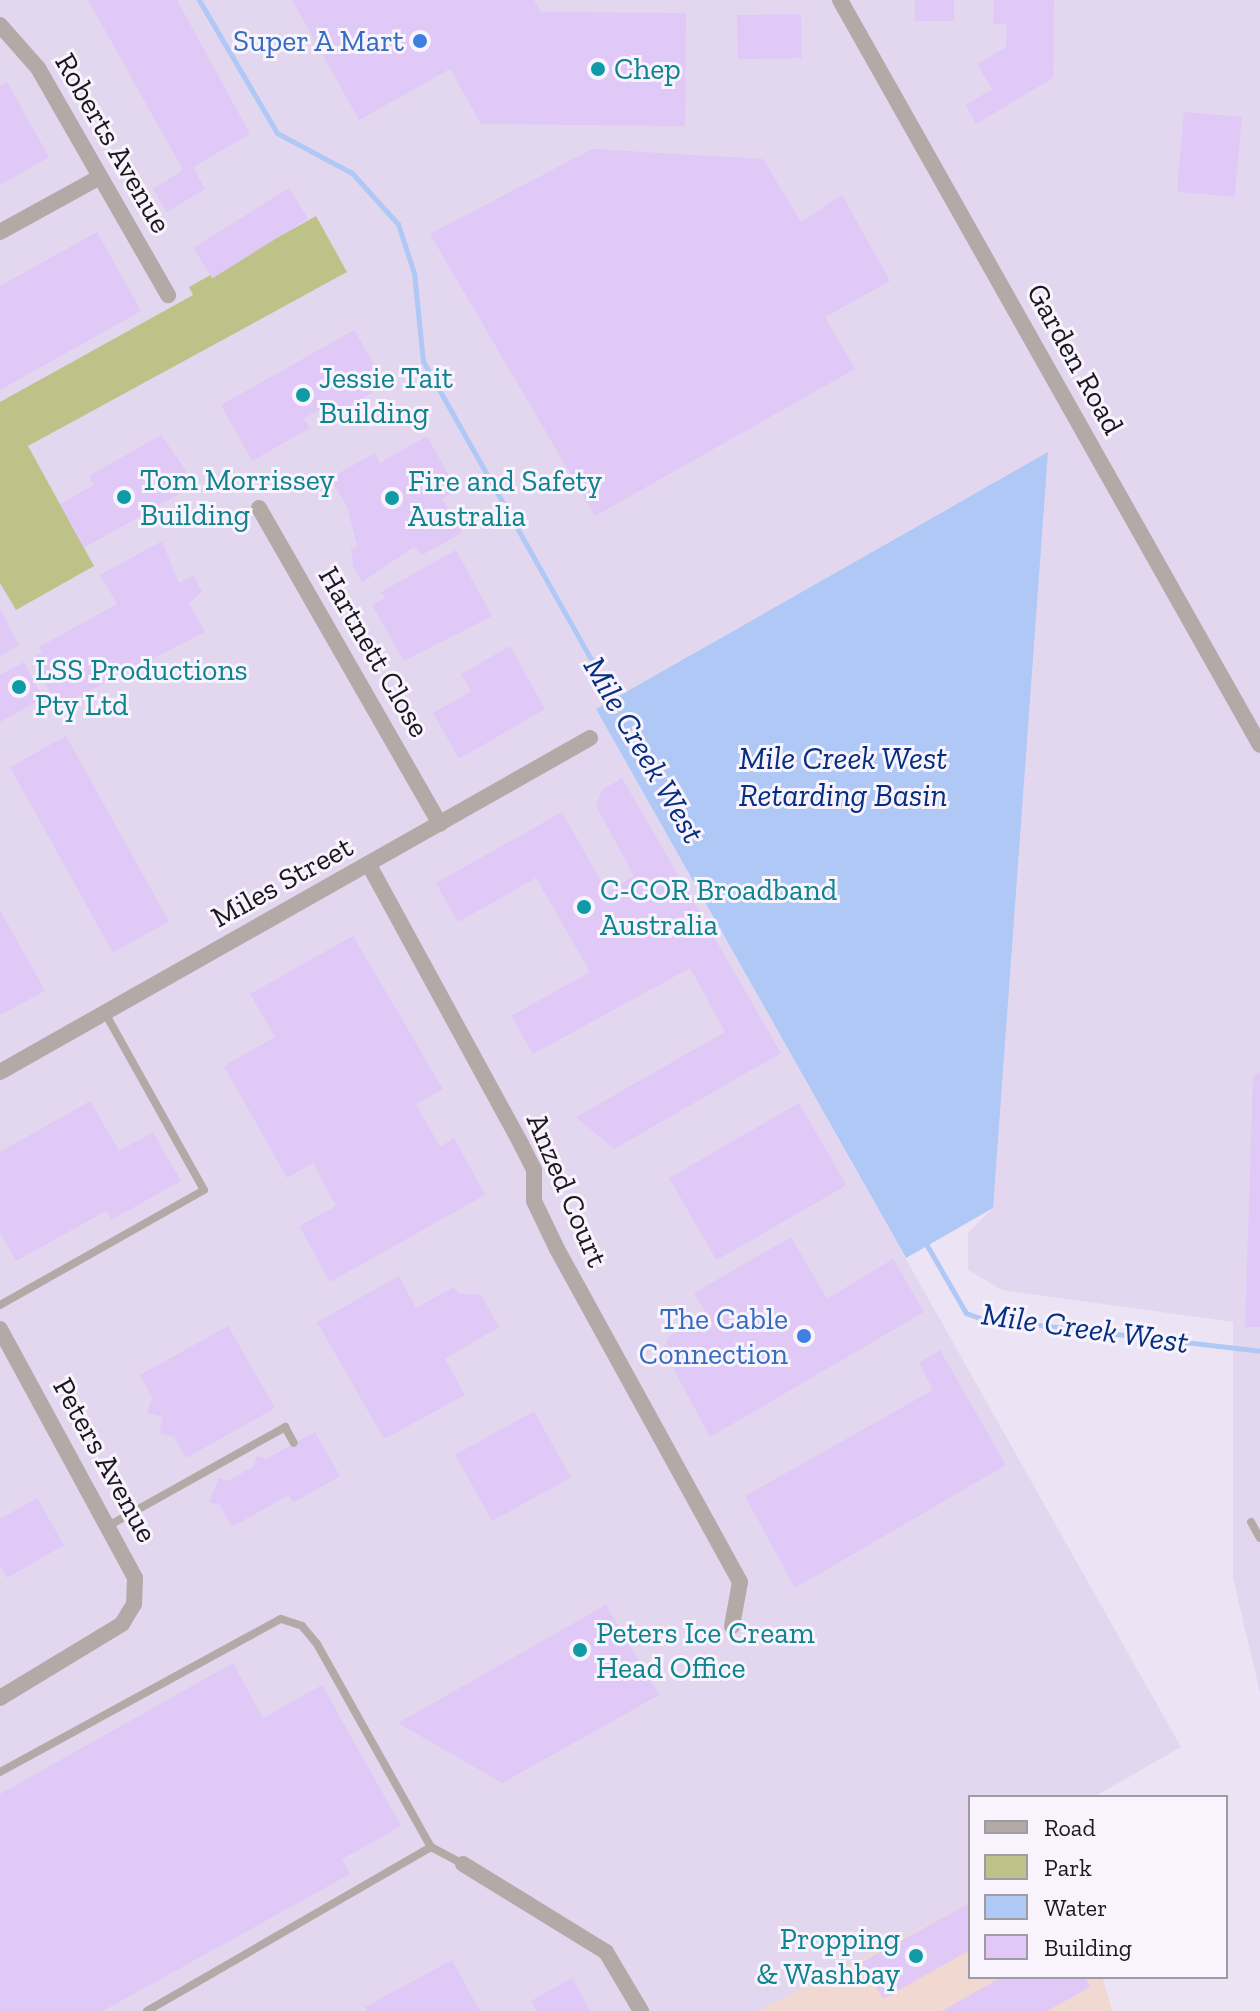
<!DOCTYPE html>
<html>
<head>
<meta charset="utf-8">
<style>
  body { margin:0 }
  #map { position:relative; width:1260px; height:2011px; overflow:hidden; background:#ece4f5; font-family:"Zilla Slab",serif }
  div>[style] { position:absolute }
  .built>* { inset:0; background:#e3d7ef }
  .industrial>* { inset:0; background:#f1d8d1 }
  .green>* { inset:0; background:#bec288 }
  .water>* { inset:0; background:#afc8f5 }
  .stream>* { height:5px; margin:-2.5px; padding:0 2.5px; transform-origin:2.5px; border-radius:2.5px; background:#afc8f5 }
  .building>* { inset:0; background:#e0c8f7; transform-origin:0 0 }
  .service>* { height:8px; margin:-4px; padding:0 4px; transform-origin:4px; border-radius:4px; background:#b3aaa8 }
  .minor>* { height:16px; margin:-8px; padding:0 8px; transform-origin:8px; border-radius:8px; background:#b3aaa8 }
  .dots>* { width:22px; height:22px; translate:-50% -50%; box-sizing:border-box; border:4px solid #f8f3fd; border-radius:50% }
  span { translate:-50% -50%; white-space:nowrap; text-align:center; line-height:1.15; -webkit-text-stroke:6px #f8f3fd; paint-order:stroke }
  .shop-label { font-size:30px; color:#366cbe }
  .right { translate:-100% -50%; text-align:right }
  .culture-label { font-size:30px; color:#0d838f }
  .left { translate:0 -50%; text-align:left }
  .street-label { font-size:30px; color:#1a171d }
  .water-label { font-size:32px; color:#052f81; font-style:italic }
  .legend { position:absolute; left:968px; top:1795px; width:260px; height:184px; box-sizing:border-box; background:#f8f3fd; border:2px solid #9f9ba3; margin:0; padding:10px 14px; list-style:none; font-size:24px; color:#1a171d }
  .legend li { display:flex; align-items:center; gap:16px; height:40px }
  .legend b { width:40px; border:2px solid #9f9ba3 }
</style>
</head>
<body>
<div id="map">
  <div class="built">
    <div style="clip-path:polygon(0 0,1260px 0,1260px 1693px,1233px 1578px,1233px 1322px,1002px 1290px,968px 1270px,968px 1233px,993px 1208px,956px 504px,596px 709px,1181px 1747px,1094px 1797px,970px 1797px,970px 1977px,1102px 1977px,1112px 2011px,0 2011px)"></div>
  </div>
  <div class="industrial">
    <div style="clip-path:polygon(970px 1903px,970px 1977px,1102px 1977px,1112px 2011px,758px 2011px)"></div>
  </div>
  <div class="green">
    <div style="clip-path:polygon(316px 216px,347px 272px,28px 446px,94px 566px,16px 610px,0 583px,0 402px,193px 295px,189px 287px)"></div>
  </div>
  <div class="water">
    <div style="clip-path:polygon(1048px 452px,993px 1208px,906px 1258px,596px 709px)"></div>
  </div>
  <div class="stream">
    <div style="left:199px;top:0;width:154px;rotate:59.6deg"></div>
    <div style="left:277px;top:133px;width:85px;rotate:28.1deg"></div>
    <div style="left:352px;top:173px;width:69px;rotate:48deg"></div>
    <div style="left:398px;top:224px;width:52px;rotate:71.9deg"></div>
    <div style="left:414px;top:273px;width:88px;rotate:84.2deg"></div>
    <div style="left:423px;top:361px;width:391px;rotate:60.6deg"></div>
    <div style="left:925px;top:1242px;width:82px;rotate:60deg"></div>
    <div style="left:966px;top:1313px;width:15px;rotate:20deg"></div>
    <div style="left:980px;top:1318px;width:282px;rotate:6.7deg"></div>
  </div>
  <div class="building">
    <div style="clip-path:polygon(88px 0,177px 0,250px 134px,193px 167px,205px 189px,167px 212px,153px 189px,183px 170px)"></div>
    <div style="clip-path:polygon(292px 0,534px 0,541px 12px,686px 13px,685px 126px,481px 124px,450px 69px,359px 120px)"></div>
    <div style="left:915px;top:0;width:39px;height:21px"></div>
    <div style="clip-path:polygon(994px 0,1054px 0,1053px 78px,976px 124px,966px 105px,992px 89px,977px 64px,1006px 47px,1007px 24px,993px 24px)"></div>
    <div style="left:801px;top:14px;width:44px;height:64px;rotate:89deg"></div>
    <div style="clip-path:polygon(7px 82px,49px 157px,0 185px,0 86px)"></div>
    <div style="left:1184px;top:112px;width:58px;height:80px;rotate:5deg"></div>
    <div style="clip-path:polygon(592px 149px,763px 159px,801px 222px,842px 195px,890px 281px,825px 317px,855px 369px,595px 516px,430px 234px)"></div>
    <div style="left:289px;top:188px;width:36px;height:113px;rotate:58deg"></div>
    <div style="clip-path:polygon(97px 232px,141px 311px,0 390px,0 286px)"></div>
    <div style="clip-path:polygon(354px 330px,386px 385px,325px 419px,320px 410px,304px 418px,310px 428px,252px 461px,221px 405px)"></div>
    <div style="clip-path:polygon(161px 435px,185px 469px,188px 489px,84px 548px,60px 504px,94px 485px,89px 476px)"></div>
    <div style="clip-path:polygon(427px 436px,457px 490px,442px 498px,462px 533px,422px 555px,414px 547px,362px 582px,353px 566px,351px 549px,357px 546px,347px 506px,330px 478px,375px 453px,380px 463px)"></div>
    <div style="clip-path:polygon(162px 541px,179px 583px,193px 575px,202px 592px,189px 603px,205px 632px,58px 707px,31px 658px,42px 652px,39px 647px,117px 604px,100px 575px)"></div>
    <div style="clip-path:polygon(456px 550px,492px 616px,404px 661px,372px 605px,385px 598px,381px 592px)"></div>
    <div style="clip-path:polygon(0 609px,19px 645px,0 656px)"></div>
    <div style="clip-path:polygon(510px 646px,545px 709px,459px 759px,433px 713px,471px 691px,461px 674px)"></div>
    <div style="clip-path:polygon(24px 662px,43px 698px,0 722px,0 675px)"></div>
    <div style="left:66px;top:736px;width:212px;height:64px;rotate:61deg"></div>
    <div style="clip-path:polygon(622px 778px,781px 1053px,614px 1149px,576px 1117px,725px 1032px,690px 968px,533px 1054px,511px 1016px,590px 972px,536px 878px,458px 922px,436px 883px,562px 812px,607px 892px,634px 876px,596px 806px,602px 790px)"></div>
    <div style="clip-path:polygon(0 910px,45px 991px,0 1015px)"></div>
    <div style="clip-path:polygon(353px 936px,443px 1089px,416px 1104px,440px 1147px,454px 1138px,485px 1195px,330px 1282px,299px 1226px,336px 1206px,313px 1163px,287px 1178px,224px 1066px,275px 1037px,250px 994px)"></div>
    <div style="clip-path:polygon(1260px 1072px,1260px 1327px,1245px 1327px,1253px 1076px)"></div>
    <div style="clip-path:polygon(90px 1101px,119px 1151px,153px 1132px,181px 1181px,111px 1220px,106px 1211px,16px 1261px,0 1233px,0 1152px)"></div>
    <div style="left:799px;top:1103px;width:95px;height:150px;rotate:60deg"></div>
    <div style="clip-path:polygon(791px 1237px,827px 1299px,893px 1259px,924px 1312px,710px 1437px,663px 1349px,669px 1336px,707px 1314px,694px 1293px)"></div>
    <div style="clip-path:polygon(399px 1276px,416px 1308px,454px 1287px,458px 1293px,481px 1295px,499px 1327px,445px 1359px,465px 1395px,384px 1439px,317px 1322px)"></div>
    <div style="clip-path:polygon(228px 1326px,275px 1408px,186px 1458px,174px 1437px,159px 1433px,163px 1417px,147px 1413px,152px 1397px,140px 1375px)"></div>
    <div style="clip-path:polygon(940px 1350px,1006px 1465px,795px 1588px,745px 1496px,933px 1390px,919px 1363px)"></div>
    <div style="left:534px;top:1411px;width:76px;height:90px;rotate:61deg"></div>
    <div style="clip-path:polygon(315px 1432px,340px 1476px,293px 1503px,289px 1495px,232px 1527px,220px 1505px,209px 1502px,219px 1478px,228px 1481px,254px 1466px,257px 1456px,266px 1459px)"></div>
    <div style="clip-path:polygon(37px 1498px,64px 1545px,7px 1578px,0 1566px,0 1519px)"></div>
    <div style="clip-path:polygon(606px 1605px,659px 1695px,502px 1783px,398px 1723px)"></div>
    <div style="clip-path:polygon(233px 1663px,263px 1718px,322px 1685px,401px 1826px,342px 1859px,350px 1874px,103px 2011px,0 2011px,0 1794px)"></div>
    <div style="clip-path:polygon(970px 1903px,970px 1950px,883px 1999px,862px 1962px)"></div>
    <div style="clip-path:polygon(452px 1960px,480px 2011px,367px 2011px,365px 2007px)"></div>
    <div style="clip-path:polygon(1002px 1977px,1085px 1977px,1090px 1987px,1047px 2011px,942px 2011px)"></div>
    <div style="clip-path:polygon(572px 1978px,590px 2011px,536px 2011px,531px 2001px)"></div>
  </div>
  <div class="service">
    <div style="left:0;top:1305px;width:234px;rotate:-29.4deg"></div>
    <div style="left:204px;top:1190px;width:203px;rotate:-119.2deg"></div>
    <div style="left:1251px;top:1522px;width:18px;rotate:61deg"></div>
    <div style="left:110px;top:1525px;width:201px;rotate:-29.2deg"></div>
    <div style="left:285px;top:1427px;width:18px;rotate:61deg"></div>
    <div style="left:0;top:1772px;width:320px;rotate:-28.6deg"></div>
    <div style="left:281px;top:1619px;width:22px;rotate:18deg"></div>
    <div style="left:302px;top:1626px;width:23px;rotate:50deg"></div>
    <div style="left:317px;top:1644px;width:233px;rotate:60.7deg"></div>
    <div style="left:431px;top:1847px;width:36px;rotate:28deg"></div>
    <div style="left:147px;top:2011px;width:328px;rotate:-30deg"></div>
  </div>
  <div class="minor">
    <div style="left:840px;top:0;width:855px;rotate:60.59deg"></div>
    <div style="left:0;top:25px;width:57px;rotate:48.5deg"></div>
    <div style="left:38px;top:68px;width:262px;rotate:60.2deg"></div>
    <div style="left:0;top:232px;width:114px;rotate:-28.8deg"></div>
    <div style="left:259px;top:508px;width:364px;rotate:60.2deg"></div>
    <div style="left:369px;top:865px;width:318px;rotate:61.4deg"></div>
    <div style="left:521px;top:1144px;width:29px;rotate:63deg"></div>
    <div style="left:534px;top:1170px;width:31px;rotate:90deg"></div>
    <div style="left:534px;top:1201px;width:53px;rotate:64.4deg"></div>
    <div style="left:557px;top:1249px;width:380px;rotate:61.2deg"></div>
    <div style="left:740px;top:1582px;width:45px;rotate:100.3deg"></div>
    <div style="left:0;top:1072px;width:678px;rotate:-29.51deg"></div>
    <div style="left:0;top:1329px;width:283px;rotate:61.5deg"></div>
    <div style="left:135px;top:1578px;width:26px;rotate:92deg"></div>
    <div style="left:134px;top:1604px;width:23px;rotate:121deg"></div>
    <div style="left:122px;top:1624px;width:143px;rotate:148.8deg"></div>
    <div style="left:463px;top:1864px;width:168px;rotate:31.6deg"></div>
    <div style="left:606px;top:1952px;width:69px;rotate:59.3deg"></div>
  </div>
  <div class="dots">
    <div style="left:420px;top:41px;background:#3f7fe0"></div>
    <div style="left:598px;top:69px;background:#0f9aa8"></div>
    <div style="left:303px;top:395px;background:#0f9aa8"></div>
    <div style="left:124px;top:497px;background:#0f9aa8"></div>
    <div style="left:392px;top:498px;background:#0f9aa8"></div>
    <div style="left:19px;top:687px;background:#0f9aa8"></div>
    <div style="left:584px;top:907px;background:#0f9aa8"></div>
    <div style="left:804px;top:1336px;background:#3f7fe0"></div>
    <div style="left:580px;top:1650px;background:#0f9aa8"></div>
    <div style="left:916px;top:1956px;background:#0f9aa8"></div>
  </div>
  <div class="shop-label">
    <span class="right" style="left:404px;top:41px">Super A Mart</span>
    <span class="right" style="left:788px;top:1336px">The Cable<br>Connection</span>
  </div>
  <div class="culture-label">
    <span class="left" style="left:614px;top:69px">Chep</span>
    <span class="left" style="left:319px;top:395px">Jessie Tait<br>Building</span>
    <span class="left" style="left:140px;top:497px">Tom Morrissey<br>Building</span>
    <span class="left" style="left:408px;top:498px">Fire and Safety<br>Australia</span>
    <span class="left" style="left:35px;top:687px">LSS Productions<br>Pty Ltd</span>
    <span class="left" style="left:600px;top:907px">C-COR Broadband<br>Australia</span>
    <span class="left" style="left:596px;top:1650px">Peters Ice Cream<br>Head Office</span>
    <span class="right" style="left:900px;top:1956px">Propping<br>&amp; Washbay</span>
  </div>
  <div class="street-label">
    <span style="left:113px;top:143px;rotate:60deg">Roberts Avenue</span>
    <span style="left:1075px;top:359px;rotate:61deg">Garden Road</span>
    <span style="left:374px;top:652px;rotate:60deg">Hartnett Close</span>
    <span style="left:282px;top:882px;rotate:-29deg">Miles Street</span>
    <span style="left:567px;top:1190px;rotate:67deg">Anzed Court</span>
    <span style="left:105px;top:1460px;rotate:61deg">Peters Avenue</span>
  </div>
  <div class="water-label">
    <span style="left:644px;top:750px;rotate:60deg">Mile Creek West</span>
    <span style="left:843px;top:777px">Mile Creek West<br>Retarding Basin</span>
    <span style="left:1085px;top:1328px;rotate:8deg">Mile Creek West</span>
  </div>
  <ul class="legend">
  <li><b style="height:10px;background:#b3aaa8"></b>Road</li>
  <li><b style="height:22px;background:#bec288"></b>Park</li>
  <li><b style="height:22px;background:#afc8f5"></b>Water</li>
  <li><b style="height:22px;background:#e0c8f7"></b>Building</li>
  </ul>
</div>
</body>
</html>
